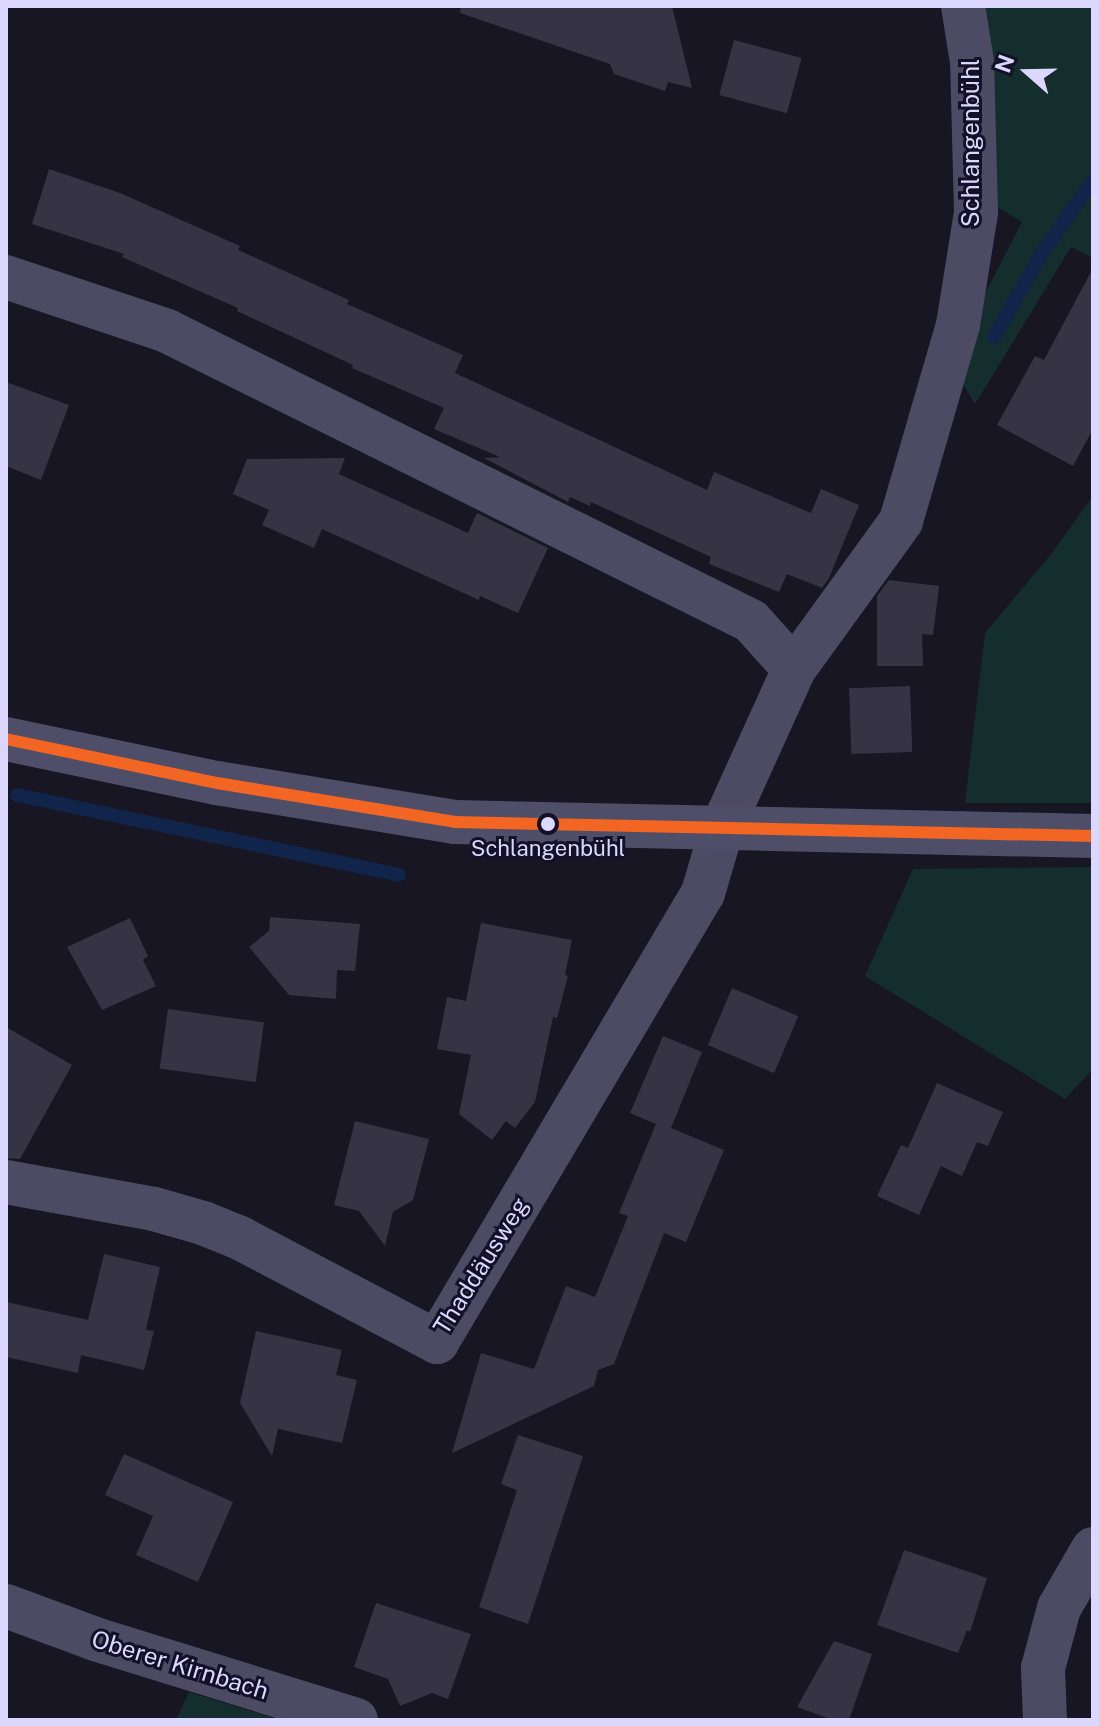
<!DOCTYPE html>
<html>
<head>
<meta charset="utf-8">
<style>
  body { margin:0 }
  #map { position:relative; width:1099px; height:1726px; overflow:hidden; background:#181622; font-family:"Public Sans",sans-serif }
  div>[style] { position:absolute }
  .green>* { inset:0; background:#142e2e }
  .stream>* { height:14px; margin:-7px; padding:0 7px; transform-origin:7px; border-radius:7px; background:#102549 }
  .building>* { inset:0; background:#363344; transform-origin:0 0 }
  .street>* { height:44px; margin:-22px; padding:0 22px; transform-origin:22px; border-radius:22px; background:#4c4b63 }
  .secondary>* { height:44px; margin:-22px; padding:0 22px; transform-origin:22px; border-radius:22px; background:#4f4e69 }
  .bus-1>* { height:12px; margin:-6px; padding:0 6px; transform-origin:6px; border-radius:6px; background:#f26522 }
  .dots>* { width:22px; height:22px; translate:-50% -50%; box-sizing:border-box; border:4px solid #141028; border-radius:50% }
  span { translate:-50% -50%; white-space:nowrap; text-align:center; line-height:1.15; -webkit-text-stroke:6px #141028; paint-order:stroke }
  .bus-label { font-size:22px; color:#dcd7fe }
  .street-label { font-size:24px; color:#dcd7fe }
  .frame { position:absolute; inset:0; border:8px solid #dcd7fe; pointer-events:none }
  .north { position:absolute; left:987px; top:32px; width:80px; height:80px; -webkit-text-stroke:6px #141028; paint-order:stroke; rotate:290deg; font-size:22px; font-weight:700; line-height:32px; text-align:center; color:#dcd7fe }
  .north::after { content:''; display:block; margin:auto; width:28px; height:36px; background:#dcd7fe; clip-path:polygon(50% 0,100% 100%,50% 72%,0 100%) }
</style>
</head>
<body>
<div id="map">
  <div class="green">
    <div style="clip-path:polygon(982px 6px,1093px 6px,1093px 258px,1071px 247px,975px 404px,960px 379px,978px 307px,1022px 222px,987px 201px)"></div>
    <div style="clip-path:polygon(1093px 496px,1093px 803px,965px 803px,985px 633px,1052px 553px)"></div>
    <div style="clip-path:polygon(1093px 867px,1093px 1069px,1065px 1099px,865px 976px,913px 869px)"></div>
    <div style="clip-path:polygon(189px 1692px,280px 1720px,176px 1720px)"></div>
  </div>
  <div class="stream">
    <div style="left:994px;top:337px;width:93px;rotate:-60.4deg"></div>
    <div style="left:1040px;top:256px;width:93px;rotate:-55.1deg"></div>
    <div style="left:17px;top:795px;width:390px;rotate:11.8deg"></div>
  </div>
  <div class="building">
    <div style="clip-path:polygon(461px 6px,672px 6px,692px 88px,668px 82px,665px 91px,614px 74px,610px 64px,460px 13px)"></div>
    <div style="left:734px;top:40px;width:70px;height:57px;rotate:15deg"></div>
    <div style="clip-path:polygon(49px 169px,120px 193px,240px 246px,238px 250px,349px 300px,347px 304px,463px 355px,455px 373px,707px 490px,714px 472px,811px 513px,821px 489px,859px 505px,829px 578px,822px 588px,787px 574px,779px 592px,709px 564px,711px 557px,591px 502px,590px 506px,570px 497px,568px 502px,484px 458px,500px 457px,434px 429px,444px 408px,352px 368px,353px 365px,237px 311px,238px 308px,122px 257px,124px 254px,32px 224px)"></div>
    <div style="clip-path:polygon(1093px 268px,1093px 429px,1073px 466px,997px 425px,1035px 356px,1044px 360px)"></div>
    <div style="clip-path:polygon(6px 382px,69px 405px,41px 480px,6px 466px)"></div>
    <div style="clip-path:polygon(345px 458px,339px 474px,468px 533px,477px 513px,548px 548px,518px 613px,480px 596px,479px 600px,322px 529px,314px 548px,262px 525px,269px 510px,233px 494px,247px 459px)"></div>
    <div style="clip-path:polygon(889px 580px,939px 586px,933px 635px,922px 634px,923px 666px,877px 666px,877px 596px)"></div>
    <div style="left:910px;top:686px;width:66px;height:61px;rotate:88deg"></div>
    <div style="clip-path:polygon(270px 917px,360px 924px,355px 971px,337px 970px,336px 999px,289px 995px,249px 947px,269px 931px)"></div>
    <div style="clip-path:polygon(130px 918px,148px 956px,143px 960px,156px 986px,102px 1010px,67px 947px)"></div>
    <div style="clip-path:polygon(481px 923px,572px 940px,565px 975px,568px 976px,557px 1018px,553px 1017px,535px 1102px,515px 1128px,506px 1121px,492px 1140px,459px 1114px,471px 1055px,437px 1049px,447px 997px,466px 1001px)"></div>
    <div style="left:732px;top:988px;width:72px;height:62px;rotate:23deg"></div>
    <div style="left:168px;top:1009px;width:97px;height:60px;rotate:8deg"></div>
    <div style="clip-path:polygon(6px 1027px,72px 1065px,20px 1159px,6px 1158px)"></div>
    <div style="clip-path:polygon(663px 1036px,702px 1052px,671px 1128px,724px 1150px,686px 1242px,664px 1233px,614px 1364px,598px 1370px,594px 1386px,452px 1453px,481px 1353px,534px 1369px,566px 1286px,595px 1297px,628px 1216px,619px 1213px,656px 1124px,630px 1113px)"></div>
    <div style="clip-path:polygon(937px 1083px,1003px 1112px,988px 1146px,977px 1142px,962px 1176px,941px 1166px,919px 1215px,877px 1196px,901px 1145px,908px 1148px)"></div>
    <div style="clip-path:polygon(355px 1121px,429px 1139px,413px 1200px,393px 1212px,385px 1246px,359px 1211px,334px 1205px)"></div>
    <div style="clip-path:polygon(104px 1254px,160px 1267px,146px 1330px,154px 1331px,144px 1370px,81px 1355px,78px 1373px,6px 1357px,6px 1302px,88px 1320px)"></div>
    <div style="clip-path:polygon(256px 1331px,342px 1350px,336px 1375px,357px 1380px,342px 1443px,278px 1429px,272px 1456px,240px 1403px)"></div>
    <div style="clip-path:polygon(518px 1435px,583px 1456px,528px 1624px,479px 1607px,517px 1490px,501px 1484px)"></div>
    <div style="clip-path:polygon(124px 1454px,233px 1502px,198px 1582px,136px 1555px,153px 1516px,105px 1495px)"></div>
    <div style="clip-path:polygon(904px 1550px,987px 1578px,970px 1632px,967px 1630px,958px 1653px,877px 1625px)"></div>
    <div style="clip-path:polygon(376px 1603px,471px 1634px,448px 1699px,432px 1693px,400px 1706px,388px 1679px,354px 1667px)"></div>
    <div style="clip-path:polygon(834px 1641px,872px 1654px,849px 1720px,833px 1720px,797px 1707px)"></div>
  </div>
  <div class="street">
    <div style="left:6px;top:277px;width:170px;rotate:18.5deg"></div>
    <div style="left:167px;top:331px;width:652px;rotate:26.41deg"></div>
    <div style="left:751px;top:621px;width:64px;rotate:48.1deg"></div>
    <div style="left:6px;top:1182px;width:150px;rotate:10.3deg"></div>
    <div style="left:154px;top:1209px;width:51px;rotate:15.9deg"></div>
    <div style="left:203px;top:1223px;width:40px;rotate:22deg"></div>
    <div style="left:240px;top:1238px;width:223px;rotate:27.8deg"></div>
    <div style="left:437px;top:1342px;width:522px;rotate:-59.36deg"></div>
    <div style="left:703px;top:893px;width:68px;rotate:-73.7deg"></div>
    <div style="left:722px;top:828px;width:175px;rotate:-65.6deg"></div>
    <div style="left:794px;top:669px;width:183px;rotate:-54.1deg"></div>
    <div style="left:901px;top:521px;width:204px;rotate:-73.8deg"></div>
    <div style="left:958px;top:325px;width:114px;rotate:-80.9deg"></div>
    <div style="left:976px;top:212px;width:150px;rotate:-91.5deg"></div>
    <div style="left:972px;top:62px;width:57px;rotate:-99.1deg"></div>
    <div style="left:6px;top:1606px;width:95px;rotate:20.3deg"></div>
    <div style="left:95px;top:1639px;width:273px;rotate:17.2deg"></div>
    <div style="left:1045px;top:1720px;width:52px;rotate:-92.2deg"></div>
    <div style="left:1043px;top:1668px;width:62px;rotate:-75.1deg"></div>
    <div style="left:1059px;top:1608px;width:68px;rotate:-60deg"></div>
  </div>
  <div class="secondary">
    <div style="left:6px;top:739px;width:216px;rotate:11.8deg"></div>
    <div style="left:217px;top:783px;width:241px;rotate:9.3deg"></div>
    <div style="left:455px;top:822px;width:638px;rotate:1.26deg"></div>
  </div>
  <div class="bus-1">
    <div style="left:6px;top:739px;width:216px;rotate:11.8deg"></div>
    <div style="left:217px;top:783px;width:241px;rotate:9.3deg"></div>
    <div style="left:455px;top:822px;width:638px;rotate:1.26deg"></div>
  </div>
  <div class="dots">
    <div style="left:548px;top:824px;background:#dcd7fe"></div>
  </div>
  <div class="bus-label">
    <span style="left:548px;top:849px">Schlangenbühl</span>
  </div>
  <div class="street-label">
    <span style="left:971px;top:143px;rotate:-90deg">Schlangenbühl</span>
    <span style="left:481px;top:1266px;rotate:-58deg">Thaddäusweg</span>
    <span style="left:180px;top:1665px;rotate:17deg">Oberer Kirnbach</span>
  </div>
  <div class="frame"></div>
  <div class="north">N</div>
</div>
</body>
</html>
